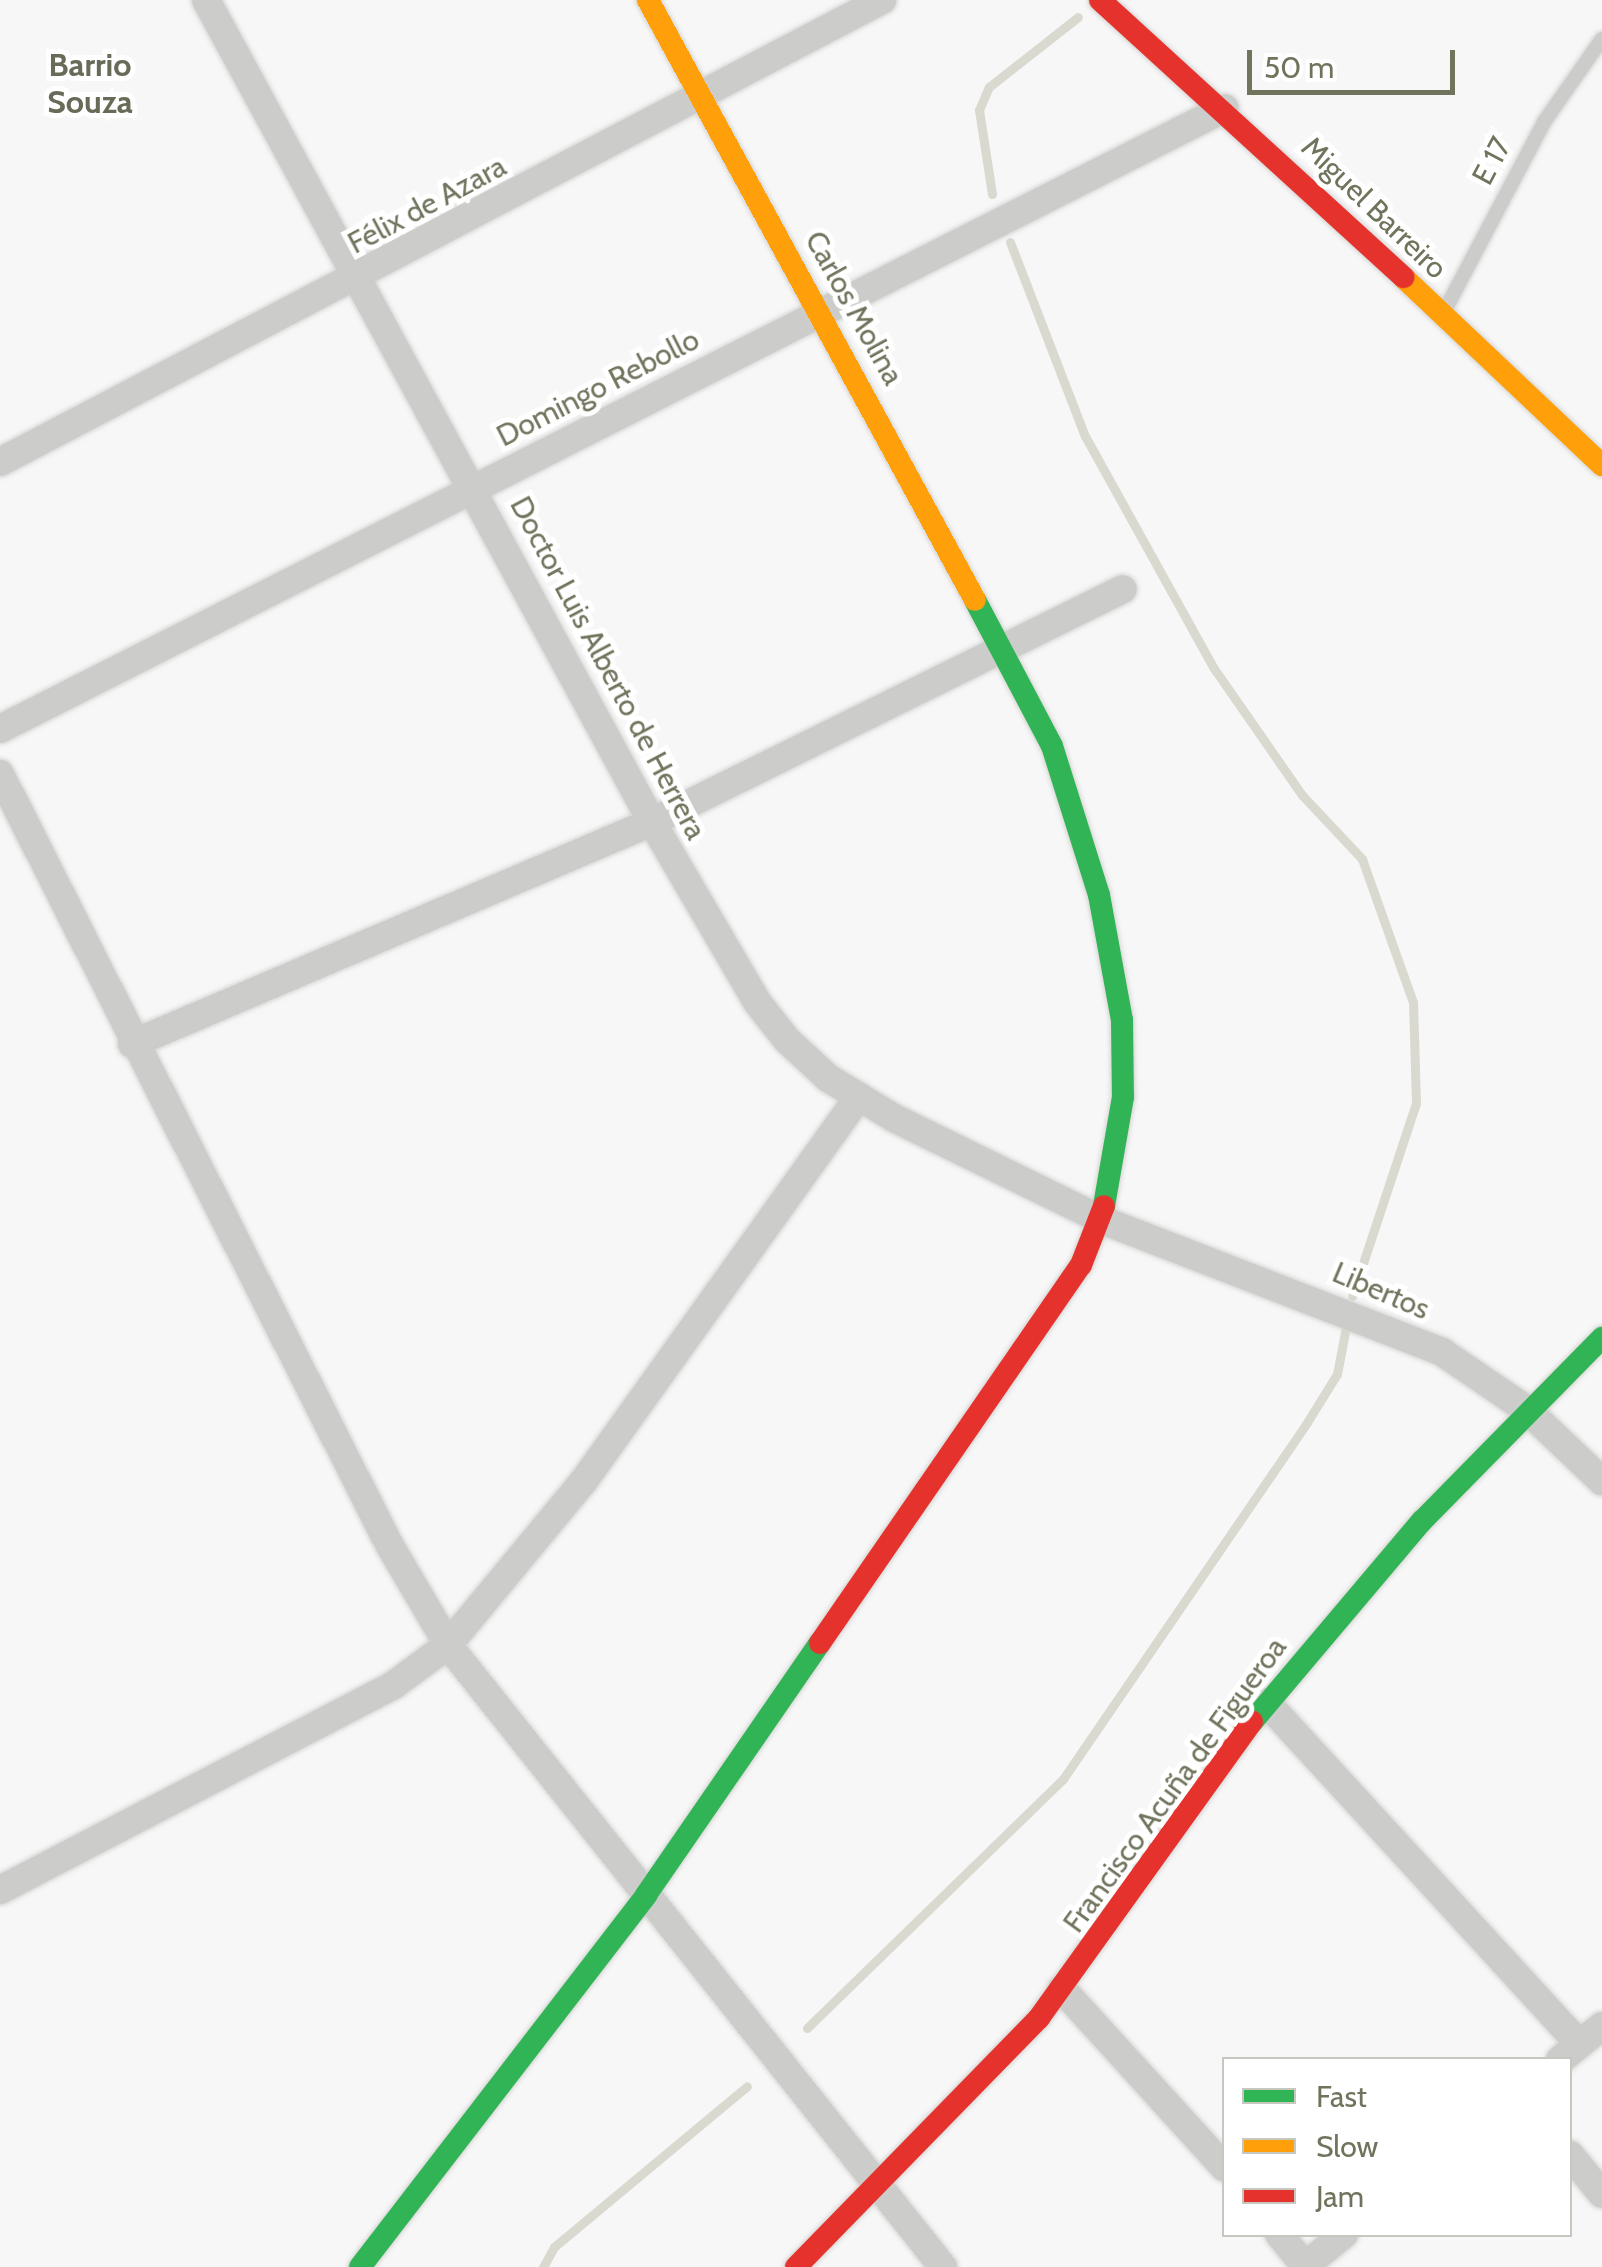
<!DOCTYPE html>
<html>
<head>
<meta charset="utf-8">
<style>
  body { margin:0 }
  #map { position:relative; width:1602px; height:2267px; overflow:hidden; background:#f8f7f8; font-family:Cabin,sans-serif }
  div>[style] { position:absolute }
  .stream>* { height:9px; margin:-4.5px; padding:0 4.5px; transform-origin:4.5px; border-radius:4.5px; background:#d9d9d0 }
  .roads { filter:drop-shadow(0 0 2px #d5d5d3) drop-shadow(0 0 2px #d5d5d3) }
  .lane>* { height:14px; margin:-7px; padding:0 7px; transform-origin:7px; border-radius:7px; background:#ccccca }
  .street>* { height:28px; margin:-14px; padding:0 14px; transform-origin:14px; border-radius:14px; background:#ccccca }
  .fast>* { height:22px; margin:-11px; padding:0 11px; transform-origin:11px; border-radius:11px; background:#30b455 }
  .slow>* { height:22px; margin:-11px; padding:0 11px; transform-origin:11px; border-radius:11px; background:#ff9f0a }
  .jam>* { height:22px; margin:-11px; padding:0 11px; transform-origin:11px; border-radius:11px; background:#e5322d }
  span { translate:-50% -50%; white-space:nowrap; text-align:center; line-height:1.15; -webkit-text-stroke:10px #fff; paint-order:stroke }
  .street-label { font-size:30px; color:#71745d }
  .neighbourhood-label { font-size:32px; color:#686b57; font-weight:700 }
  .legend { position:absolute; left:1222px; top:2057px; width:350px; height:180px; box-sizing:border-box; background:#fff; border:2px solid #c6c7be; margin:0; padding:12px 18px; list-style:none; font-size:30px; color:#71745d }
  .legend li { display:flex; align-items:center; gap:20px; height:50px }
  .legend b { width:50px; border:2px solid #c6c7be }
  .scale { position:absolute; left:1247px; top:50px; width:208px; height:45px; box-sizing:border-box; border:5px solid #71745d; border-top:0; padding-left:12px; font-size:30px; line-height:35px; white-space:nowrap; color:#71745d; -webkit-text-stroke:8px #fff; paint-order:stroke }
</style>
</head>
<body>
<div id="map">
  <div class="stream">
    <div style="left:992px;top:194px;width:85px;rotate:-98.8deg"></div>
    <div style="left:979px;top:110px;width:25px;rotate:-67deg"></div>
    <div style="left:989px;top:87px;width:113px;rotate:-38.2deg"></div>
    <div style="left:1010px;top:242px;width:208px;rotate:68.9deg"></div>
    <div style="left:1085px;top:436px;width:264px;rotate:61deg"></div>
    <div style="left:1213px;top:667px;width:156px;rotate:55.2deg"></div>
    <div style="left:1302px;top:795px;width:88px;rotate:46.8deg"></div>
    <div style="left:1362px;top:859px;width:152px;rotate:70.4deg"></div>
    <div style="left:1413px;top:1002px;width:101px;rotate:88.3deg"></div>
    <div style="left:1416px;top:1103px;width:203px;rotate:108.3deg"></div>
    <div style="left:807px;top:2028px;width:357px;rotate:-44.2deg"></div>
    <div style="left:1063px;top:1779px;width:430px;rotate:-55.6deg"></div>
    <div style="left:1306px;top:1424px;width:59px;rotate:-58.2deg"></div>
    <div style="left:1337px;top:1374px;width:48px;rotate:-79.2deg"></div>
    <div style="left:543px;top:2267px;width:23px;rotate:-61deg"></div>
    <div style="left:554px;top:2247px;width:251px;rotate:-39.8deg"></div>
  </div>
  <div class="roads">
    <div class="lane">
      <div style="left:1445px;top:310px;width:212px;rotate:-62.2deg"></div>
      <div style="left:1544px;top:122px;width:101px;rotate:-55.1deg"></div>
    </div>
    <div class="street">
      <div style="left:206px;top:0;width:935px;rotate:61.52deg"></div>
      <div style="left:652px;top:822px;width:208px;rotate:59.7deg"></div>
      <div style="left:757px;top:1002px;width:48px;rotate:51.7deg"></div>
      <div style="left:787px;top:1040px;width:56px;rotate:42.8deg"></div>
      <div style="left:828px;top:1078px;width:77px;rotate:31.2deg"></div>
      <div style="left:894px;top:1118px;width:232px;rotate:26.1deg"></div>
      <div style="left:1102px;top:1220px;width:365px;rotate:21.2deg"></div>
      <div style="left:1442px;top:1352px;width:102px;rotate:34.2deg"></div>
      <div style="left:1526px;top:1409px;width:105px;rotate:43.5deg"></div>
      <div style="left:0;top:462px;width:996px;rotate:-27.65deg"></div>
      <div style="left:0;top:729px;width:1373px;rotate:-26.88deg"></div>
      <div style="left:0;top:774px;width:865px;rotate:63.2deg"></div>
      <div style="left:390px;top:1546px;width:115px;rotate:59.6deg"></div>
      <div style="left:448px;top:1645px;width:795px;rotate:51.49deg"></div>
      <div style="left:132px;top:1044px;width:565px;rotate:-23.12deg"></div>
      <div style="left:652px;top:822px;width:525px;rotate:-26.32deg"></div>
      <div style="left:1266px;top:1702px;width:464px;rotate:47.5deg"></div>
      <div style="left:0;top:1890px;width:445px;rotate:-27.5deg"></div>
      <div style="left:395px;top:1684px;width:66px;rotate:-36.3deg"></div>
      <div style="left:448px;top:1645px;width:212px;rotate:-50.4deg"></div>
      <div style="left:583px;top:1482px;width:474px;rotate:-54.4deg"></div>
      <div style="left:1062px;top:1989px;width:241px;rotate:47.7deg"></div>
      <div style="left:1560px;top:2060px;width:54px;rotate:-39deg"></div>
      <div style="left:1570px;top:2155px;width:50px;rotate:50.6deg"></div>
      <div style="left:1279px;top:2234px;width:43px;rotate:50.7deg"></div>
      <div style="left:1304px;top:2267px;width:52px;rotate:-39.5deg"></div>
    </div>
    <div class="fast">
      <div style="left:975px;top:600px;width:165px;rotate:62.2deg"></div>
      <div style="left:1052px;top:746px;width:156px;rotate:72.5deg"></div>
      <div style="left:1099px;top:895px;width:127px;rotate:79.6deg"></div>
      <div style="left:1122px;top:1020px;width:77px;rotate:89.3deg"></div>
      <div style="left:1123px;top:1097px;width:111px;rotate:99.9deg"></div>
      <div style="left:1252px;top:1722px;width:263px;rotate:-49.8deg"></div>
      <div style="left:1422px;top:1521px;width:257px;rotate:-45.5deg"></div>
      <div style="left:360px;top:2267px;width:469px;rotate:-52.4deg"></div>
      <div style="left:646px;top:1895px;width:306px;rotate:-55.4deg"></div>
    </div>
    <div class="slow">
      <div style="left:648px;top:0;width:683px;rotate:61.41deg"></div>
      <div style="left:1403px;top:277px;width:274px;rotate:43.4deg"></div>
    </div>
    <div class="jam">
      <div style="left:1100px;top:0;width:411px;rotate:42.4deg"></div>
      <div style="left:820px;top:1643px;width:459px;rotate:-55.4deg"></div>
      <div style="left:1081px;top:1265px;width:63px;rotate:-68.7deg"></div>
      <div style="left:796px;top:2267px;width:348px;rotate:-45.7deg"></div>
      <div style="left:1039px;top:2018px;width:365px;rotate:-54.3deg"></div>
    </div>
  </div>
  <div class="street-label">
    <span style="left:1492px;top:161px;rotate:-62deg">E 17</span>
    <span style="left:427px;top:205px;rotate:-28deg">Félix de Azara</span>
    <span style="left:1374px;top:208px;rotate:44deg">Miguel Barreiro</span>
    <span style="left:854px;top:308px;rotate:61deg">Carlos Molina</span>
    <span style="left:598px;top:388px;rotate:-27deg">Domingo Rebollo</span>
    <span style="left:608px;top:668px;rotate:62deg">Doctor Luis Alberto de Herrera</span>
    <span style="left:1381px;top:1291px;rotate:23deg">Libertos</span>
    <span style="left:1175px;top:1785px;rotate:-54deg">Francisco Acuña de Figueroa</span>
  </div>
  <div class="neighbourhood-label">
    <span style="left:90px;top:84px">Barrio<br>Souza</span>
  </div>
  <ul class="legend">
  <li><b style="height:12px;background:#30b455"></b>Fast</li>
  <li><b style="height:12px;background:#ff9f0a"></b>Slow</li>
  <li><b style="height:12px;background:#e5322d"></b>Jam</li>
  </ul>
  <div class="scale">50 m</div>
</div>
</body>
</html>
